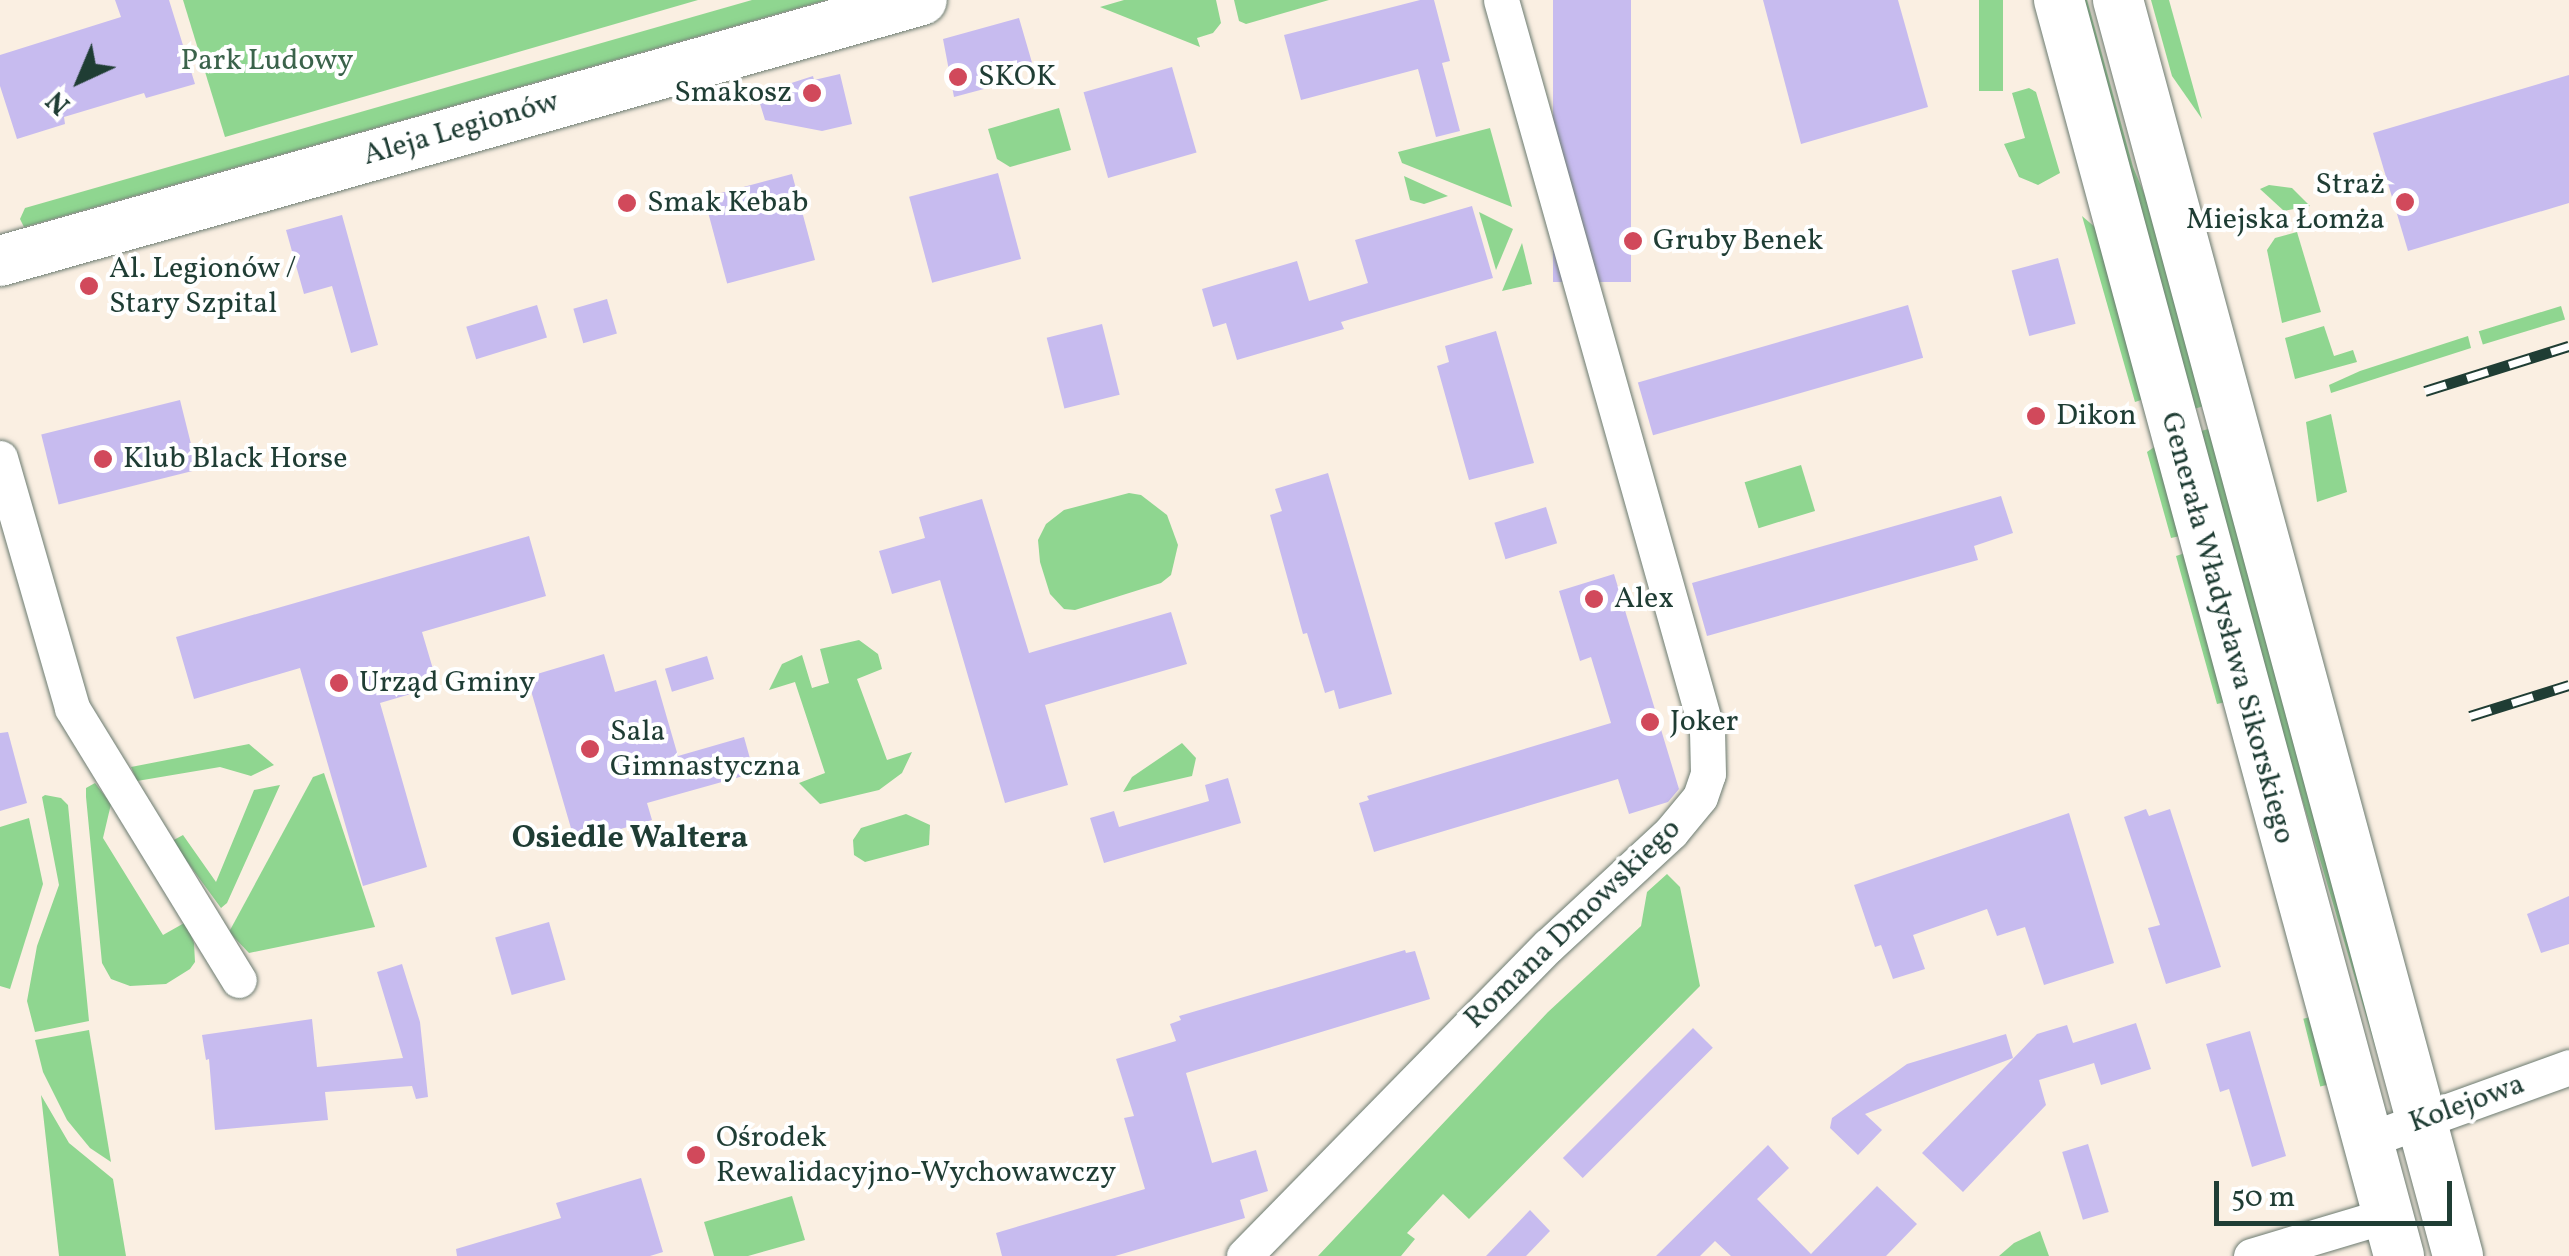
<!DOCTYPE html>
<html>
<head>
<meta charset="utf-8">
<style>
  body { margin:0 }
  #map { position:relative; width:2569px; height:1256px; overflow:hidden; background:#faefe2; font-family:Vollkorn,serif }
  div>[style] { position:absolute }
  .green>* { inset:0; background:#8fd690; transform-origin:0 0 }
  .building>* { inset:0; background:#c7bbef; transform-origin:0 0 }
  .roads { filter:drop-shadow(0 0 2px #6c7b71) drop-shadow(0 0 2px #6c7b71) }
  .minor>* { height:35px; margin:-17.5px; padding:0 17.5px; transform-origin:17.5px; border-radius:17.5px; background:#fff }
  .secondary>* { height:50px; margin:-25px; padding:0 25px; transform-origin:25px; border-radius:25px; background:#fff }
  .rail>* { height:11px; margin-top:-5.5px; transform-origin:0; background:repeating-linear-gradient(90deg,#fff 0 22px,#1f3d34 0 44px); box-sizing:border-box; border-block:2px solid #1f3d34 }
  .dots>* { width:28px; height:28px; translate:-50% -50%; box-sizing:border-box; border:5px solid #fff; border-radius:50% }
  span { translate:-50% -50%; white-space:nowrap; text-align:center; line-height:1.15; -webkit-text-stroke:8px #fff; paint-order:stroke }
  .park-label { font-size:30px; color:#3b634b }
  .poi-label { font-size:30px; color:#1f3d34 }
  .left { translate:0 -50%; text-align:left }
  .right { translate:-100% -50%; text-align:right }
  .street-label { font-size:30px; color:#1f3d34 }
  .neighbourhood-label { font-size:32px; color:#1f3d34; font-weight:700 }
  .north { position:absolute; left:30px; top:30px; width:100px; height:100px; -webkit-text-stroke:8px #fff; paint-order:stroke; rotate:224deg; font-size:28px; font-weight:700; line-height:40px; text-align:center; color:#1f3d34 }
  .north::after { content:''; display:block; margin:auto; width:35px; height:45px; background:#1f3d34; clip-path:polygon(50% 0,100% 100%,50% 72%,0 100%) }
  .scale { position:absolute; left:2214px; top:1181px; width:238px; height:45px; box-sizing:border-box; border:5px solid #1f3d34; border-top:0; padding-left:12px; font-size:30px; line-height:35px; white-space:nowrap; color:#1f3d34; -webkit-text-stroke:8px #fff; paint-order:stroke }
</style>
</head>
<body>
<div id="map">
  <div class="green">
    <div style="clip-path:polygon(183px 0,698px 0,225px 137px)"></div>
    <div style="clip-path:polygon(752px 0,826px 0,24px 227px,20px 219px,25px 208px)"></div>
    <div style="clip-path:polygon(1124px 0,1216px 0,1221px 23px,1213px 33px,1197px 38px,1200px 47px,1100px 7px)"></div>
    <div style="clip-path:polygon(1234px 0,1329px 0,1246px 24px,1239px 21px)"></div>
    <div style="left:1979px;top:0;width:24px;height:91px"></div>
    <div style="clip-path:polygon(2077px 0,2087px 0,2133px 167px,2174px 264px,2213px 403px,2188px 411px)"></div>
    <div style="clip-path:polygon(2151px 0,2169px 0,2202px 119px,2172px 76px)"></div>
    <div style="clip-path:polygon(2029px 88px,2036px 92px,2060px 173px,2038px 185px,2019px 177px,2004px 144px,2025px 138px,2012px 93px)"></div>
    <div style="clip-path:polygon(1059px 108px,1071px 150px,1010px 167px,997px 159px,988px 129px)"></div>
    <div style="clip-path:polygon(1490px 128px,1512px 207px,1402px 163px,1398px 152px)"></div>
    <div style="clip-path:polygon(1404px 176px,1448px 196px,1424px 204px,1410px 200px)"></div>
    <div style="clip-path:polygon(2269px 185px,2292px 188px,2310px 206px,2284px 211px,2260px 189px)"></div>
    <div style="clip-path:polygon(1479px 212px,1513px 229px,1496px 270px)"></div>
    <div style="clip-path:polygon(2082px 216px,2096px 228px,2147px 398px,2135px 402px)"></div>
    <div style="clip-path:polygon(2297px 232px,2321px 312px,2282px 323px,2267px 250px,2275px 238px)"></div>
    <div style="clip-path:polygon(1522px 243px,1532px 284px,1502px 291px)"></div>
    <div style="left:2561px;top:306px;width:14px;height:86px;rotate:73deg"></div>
    <div style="clip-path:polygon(2324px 326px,2334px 356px,2353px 350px,2357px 362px,2295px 379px,2285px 338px)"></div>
    <div style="clip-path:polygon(2468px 336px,2471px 348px,2331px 393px,2329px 385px,2360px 371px)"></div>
    <div style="clip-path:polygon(2331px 414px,2347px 492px,2317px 502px,2306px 422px)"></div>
    <div style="clip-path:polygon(2219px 426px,2381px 1066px,2194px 433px)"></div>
    <div style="clip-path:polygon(2157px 445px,2180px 536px,2171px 538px,2147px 452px)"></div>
    <div style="left:1801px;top:465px;width:48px;height:59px;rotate:73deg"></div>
    <div style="clip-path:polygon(1129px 493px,1141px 495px,1167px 515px,1178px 545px,1171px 575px,1161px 583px,1075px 610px,1064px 609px,1050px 594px,1040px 562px,1038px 540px,1046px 524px,1064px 510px)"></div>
    <div style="clip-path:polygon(2185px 553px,2230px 701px,2217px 704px,2176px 556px)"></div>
    <div style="clip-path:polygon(859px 640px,878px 654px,882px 669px,857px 679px,887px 760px,912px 752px,902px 773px,879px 790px,820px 804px,799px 783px,825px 773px,795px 682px,769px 690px,782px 664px,802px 655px,812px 688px,829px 683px,820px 649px)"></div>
    <div style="clip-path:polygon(1182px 743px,1196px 758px,1192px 776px,1123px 792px,1132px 777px)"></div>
    <div style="clip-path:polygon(249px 744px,274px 765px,251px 776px,220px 767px,137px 781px,131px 767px)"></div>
    <div style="clip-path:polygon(324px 773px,375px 927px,249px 953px,229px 932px,313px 777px)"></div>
    <div style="clip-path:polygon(95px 783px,111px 804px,103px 838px,163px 935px,186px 922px,194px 943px,195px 962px,190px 969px,166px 984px,130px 986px,111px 979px,102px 963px,86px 797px,86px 788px)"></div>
    <div style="clip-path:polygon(280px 785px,227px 903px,221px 908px,172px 841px,183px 835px,216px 882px,254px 790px)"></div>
    <div style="clip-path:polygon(45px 795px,61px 798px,68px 805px,89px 1021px,35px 1032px,27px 1001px,37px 946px,59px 885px,42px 797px)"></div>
    <div style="clip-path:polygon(906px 814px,930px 825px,929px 845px,865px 862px,854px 855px,853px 840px,861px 828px)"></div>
    <div style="clip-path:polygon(29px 818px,43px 884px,10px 989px,0 986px,0 827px)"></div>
    <div style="clip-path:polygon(1667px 874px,1680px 887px,1700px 986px,1469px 1219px,1443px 1194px,1407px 1233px,1415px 1239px,1401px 1256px,1318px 1256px,1548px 1012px,1641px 926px,1647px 892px)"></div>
    <div style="left:2314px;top:1016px;width:70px;height:11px;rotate:76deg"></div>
    <div style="clip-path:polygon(89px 1030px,111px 1162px,90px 1148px,67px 1120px,43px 1072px,35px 1040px)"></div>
    <div style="clip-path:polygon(41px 1095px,69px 1143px,113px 1179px,126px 1256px,59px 1256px)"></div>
    <div style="clip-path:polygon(792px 1196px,805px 1240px,748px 1256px,714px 1256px,704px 1222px)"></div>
    <div style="clip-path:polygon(2040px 1231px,2049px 1256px,1999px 1256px,2014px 1243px)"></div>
  </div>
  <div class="building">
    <div style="clip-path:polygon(115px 0,169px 0,195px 84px,146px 98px,144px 93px,64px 117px,65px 124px,17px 139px,0 86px,0 55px,121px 17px)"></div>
    <div style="clip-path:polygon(1420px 0,1434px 0,1450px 61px,1442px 63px,1460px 131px,1436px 137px,1418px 69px,1301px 100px,1284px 35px)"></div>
    <div style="left:1553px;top:0;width:78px;height:282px"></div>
    <div style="clip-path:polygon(1763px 0,1898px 0,1928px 107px,1801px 144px)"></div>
    <div style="clip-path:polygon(1019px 18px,1033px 66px,981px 80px,984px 89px,954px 97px,943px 39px)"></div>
    <div style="left:1172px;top:67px;width:89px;height:92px;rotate:74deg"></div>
    <div style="clip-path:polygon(840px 74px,852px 124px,822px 131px,765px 120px,757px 94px,813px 76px,814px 80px)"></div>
    <div style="clip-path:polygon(2569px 75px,2569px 203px,2408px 251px,2373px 133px)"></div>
    <div style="left:998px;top:173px;width:89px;height:92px;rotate:75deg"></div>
    <div style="left:792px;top:174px;width:89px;height:91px;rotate:75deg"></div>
    <div style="clip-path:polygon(1472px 206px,1493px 278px,1341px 322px,1344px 329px,1237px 360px,1226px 323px,1213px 327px,1202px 289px,1297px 261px,1309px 301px,1368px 283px,1355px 240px)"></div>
    <div style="clip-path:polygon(342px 215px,378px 345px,351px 353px,332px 286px,304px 294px,286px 230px)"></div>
    <div style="left:2058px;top:258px;width:68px;height:48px;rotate:75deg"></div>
    <div style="left:607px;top:299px;width:36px;height:35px;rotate:74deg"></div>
    <div style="left:537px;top:305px;width:34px;height:74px;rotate:73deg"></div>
    <div style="left:1908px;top:305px;width:55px;height:281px;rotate:74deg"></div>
    <div style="left:1102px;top:324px;width:73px;height:57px;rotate:76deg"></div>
    <div style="clip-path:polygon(1496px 331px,1534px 463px,1469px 480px,1437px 366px,1449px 362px,1445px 346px)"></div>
    <div style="left:180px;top:400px;width:72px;height:143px;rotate:76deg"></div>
    <div style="clip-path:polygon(1328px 473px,1392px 694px,1339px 709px,1334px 690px,1325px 693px,1307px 633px,1303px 634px,1270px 515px,1282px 511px,1275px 489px)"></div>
    <div style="clip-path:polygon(2001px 496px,2013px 533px,1974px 546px,1978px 560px,1707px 636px,1692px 583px)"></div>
    <div style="clip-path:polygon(982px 499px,1029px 653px,1171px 612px,1187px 664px,1045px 705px,1068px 785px,1005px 803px,940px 580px,892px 594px,879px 551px,925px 538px,919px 517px)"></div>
    <div style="left:1546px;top:507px;width:38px;height:54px;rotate:73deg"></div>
    <div style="clip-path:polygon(529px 536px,546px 596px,422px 632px,438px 686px,380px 703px,427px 867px,363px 886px,300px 668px,194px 699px,176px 637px)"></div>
    <div style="clip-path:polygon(1614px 574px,1679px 789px,1668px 802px,1629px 814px,1618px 779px,1374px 852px,1359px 803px,1369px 800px,1367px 796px,1611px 723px,1591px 657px,1580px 661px,1559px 591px)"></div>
    <div style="clip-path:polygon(604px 654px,615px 692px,656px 680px,678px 756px,744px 737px,754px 773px,647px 803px,652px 820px,575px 842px,527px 677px)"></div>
    <div style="left:707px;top:656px;width:24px;height:44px;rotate:73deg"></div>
    <div style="clip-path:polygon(8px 732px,27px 803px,0 811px,0 733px)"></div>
    <div style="clip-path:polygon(1228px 778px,1241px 823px,1104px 863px,1090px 818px,1114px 811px,1119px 827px,1209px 801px,1205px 785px)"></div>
    <div style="clip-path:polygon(2146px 809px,2149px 816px,2170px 809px,2221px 967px,2166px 984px,2148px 928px,2160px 925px,2124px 817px)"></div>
    <div style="clip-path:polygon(2069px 813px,2114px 963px,2044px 985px,2025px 927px,1997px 936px,1987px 909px,1913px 935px,1925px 969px,1893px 979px,1881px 945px,1875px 947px,1854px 885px)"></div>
    <div style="clip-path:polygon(2569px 896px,2569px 944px,2541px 953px,2527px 914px)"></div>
    <div style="left:549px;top:922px;width:60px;height:56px;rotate:74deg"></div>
    <div style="clip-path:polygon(1405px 950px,1406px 953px,1415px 951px,1430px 999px,1186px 1073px,1212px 1163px,1256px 1150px,1268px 1191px,1240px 1200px,1245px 1218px,1115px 1256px,1002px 1256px,996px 1233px,1145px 1189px,1124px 1118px,1134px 1116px,1116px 1059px,1176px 1041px,1170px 1024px,1181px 1020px,1179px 1016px)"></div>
    <div style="clip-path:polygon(402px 964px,420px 1022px,428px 1097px,416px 1099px,412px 1086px,325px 1092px,328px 1120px,215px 1130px,209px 1059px,206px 1060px,202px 1035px,312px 1019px,317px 1067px,403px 1058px,377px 972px)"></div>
    <div style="clip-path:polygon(2136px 1023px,2151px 1069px,2101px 1085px,2094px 1063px,2039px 1080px,2046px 1105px,1963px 1192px,1922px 1153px,2037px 1034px,2067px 1025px,2073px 1043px)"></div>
    <div style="left:1693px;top:1028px;width:28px;height:184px;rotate:45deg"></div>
    <div style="clip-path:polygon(2250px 1031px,2286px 1156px,2252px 1167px,2229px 1089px,2220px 1092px,2206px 1044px)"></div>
    <div style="clip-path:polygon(2006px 1034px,2013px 1058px,1865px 1114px,1882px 1130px,1858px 1155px,1830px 1128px,1832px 1118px,1907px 1064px)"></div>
    <div style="left:2088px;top:1144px;width:71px;height:27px;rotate:73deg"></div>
    <div style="clip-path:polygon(1768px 1145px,1789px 1168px,1757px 1199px,1811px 1254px,1877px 1186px,1917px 1224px,1886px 1256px,1731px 1256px,1715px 1241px,1700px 1256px,1656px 1256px)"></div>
    <div style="clip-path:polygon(641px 1178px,663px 1252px,650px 1256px,457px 1256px,456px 1249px,561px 1218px,556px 1203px)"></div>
    <div style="clip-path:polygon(1530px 1210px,1550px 1231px,1526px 1256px,1486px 1256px)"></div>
  </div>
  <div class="roads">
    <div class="minor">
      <div style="left:0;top:458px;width:260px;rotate:73.9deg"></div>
      <div style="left:72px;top:708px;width:319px;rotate:58.5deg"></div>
      <div style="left:2365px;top:1141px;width:217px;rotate:-19.9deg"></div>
      <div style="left:1244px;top:1256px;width:434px;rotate:-45.6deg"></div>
      <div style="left:1548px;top:946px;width:168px;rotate:-42.8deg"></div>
      <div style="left:1671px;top:832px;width:45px;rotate:-50.4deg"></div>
      <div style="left:1700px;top:797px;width:24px;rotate:-71deg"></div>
      <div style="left:1708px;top:774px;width:43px;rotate:-91.3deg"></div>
      <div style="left:1707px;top:731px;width:759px;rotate:-105.74deg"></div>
      <div style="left:2251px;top:1256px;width:143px;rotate:-16.7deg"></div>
    </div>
    <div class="secondary">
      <div style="left:2059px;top:0;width:1301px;rotate:74.85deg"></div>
      <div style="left:2118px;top:0;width:1301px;rotate:74.85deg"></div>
      <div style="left:0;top:261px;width:958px;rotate:-15.81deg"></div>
    </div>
  </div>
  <div class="rail">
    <div style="left:2425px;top:391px;width:151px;rotate:-17.4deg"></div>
    <div style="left:2470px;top:716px;width:104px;rotate:-17.4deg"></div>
  </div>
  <div class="dots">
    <div style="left:958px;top:77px;background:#d1495b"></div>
    <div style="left:812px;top:93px;background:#d1495b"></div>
    <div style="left:2405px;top:202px;background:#d1495b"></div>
    <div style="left:627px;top:203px;background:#d1495b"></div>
    <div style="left:1633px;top:241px;background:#d1495b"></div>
    <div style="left:89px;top:286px;background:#d1495b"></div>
    <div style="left:2036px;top:416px;background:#d1495b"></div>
    <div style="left:103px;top:459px;background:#d1495b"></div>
    <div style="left:1594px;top:599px;background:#d1495b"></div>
    <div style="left:339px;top:683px;background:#d1495b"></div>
    <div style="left:1650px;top:722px;background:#d1495b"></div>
    <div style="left:590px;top:749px;background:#d1495b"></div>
    <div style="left:696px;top:1155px;background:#d1495b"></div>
  </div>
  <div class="park-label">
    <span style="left:267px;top:61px">Park Ludowy</span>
  </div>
  <div class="poi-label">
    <span class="left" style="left:978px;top:77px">SKOK</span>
    <span class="right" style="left:792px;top:93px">Smakosz</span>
    <span class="right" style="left:2385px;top:202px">Straż<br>Miejska Łomża</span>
    <span class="left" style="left:647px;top:203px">Smak Kebab</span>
    <span class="left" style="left:1653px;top:241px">Gruby Benek</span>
    <span class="left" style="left:109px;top:286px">Al. Legionów /<br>Stary Szpital</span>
    <span class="left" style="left:2056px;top:416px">Dikon</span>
    <span class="left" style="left:123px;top:459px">Klub Black Horse</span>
    <span class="left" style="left:1614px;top:599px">Alex</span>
    <span class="left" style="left:359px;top:683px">Urząd Gminy</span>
    <span class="left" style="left:1670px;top:722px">Joker</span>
    <span class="left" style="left:610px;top:749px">Sala<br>Gimnastyczna</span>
    <span class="left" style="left:716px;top:1155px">Ośrodek<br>Rewalidacyjno-Wychowawczy</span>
  </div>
  <div class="street-label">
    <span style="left:461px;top:129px;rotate:-16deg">Aleja Legionów</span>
    <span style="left:2227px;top:628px;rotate:75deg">Generała Władysława Sikorskiego</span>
    <span style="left:1573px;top:924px;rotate:-44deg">Romana Dmowskiego</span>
    <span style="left:2467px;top:1104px;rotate:-20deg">Kolejowa</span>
  </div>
  <div class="neighbourhood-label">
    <span style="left:630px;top:839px">Osiedle Waltera</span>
  </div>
  <div class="north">N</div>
  <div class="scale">50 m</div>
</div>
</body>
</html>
